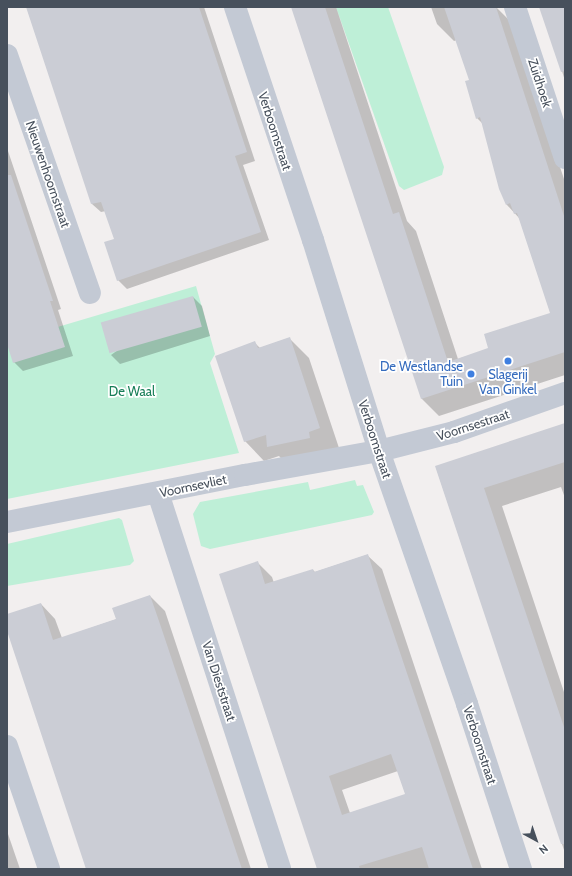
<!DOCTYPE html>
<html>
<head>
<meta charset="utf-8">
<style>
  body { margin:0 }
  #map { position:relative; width:572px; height:876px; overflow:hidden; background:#f2efef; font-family:Cabin,sans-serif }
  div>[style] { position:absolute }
  .green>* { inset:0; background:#beefd7 }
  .shadow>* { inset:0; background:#0003 }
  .building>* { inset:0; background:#cbcdd5; transform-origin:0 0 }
  .minor>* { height:22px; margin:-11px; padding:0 11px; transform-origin:11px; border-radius:11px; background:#c3c9d4 }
  .dots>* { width:11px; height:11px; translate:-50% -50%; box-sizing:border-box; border:2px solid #fff; border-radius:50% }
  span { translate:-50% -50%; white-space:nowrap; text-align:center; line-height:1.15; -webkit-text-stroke:3.5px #fff; paint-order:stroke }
  .street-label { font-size:13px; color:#47505c }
  .shop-label { font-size:13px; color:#366cbe }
  .right { translate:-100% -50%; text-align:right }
  .park-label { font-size:13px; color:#187e58 }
  .frame { position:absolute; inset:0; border:8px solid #47505c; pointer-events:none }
  .north { position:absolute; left:516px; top:820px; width:40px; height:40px; -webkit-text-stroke:3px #fff; paint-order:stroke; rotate:140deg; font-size:11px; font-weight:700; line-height:16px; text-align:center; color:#47505c }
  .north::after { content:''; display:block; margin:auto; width:14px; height:18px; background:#47505c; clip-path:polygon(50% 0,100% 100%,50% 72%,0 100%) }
</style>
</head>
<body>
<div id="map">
  <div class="green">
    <div style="clip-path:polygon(336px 7px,388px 7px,444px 167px,442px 175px,404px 190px,399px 186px)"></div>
    <div style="clip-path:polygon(196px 286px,215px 354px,210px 363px,239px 453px,7px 499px,7px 342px)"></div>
    <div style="clip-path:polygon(355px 480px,357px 486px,363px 485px,374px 512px,372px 515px,210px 549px,201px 546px,193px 514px,200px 502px,308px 482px,310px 490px)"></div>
    <div style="clip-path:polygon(119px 518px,122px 520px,134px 561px,130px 565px,7px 586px,7px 544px)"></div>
  </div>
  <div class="shadow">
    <div style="clip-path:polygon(27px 7px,204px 7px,255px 161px,243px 165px,269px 240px,127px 289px,118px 280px,115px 240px,106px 211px,101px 212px,92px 204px)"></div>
    <div style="clip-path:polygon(292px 7px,336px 7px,407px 221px,416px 231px,458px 359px,489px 349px,551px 314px,520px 219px,507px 205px,483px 124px,477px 118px,471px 81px,457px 40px,454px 41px,437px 24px,431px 7px,496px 7px,512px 23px,565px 182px,565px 375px,439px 416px,422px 399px)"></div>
    <div style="clip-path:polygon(540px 7px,565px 7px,565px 81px,562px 71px)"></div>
    <div style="clip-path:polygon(7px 148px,61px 309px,58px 310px,73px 356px,23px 371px,14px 362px,7px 341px)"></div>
    <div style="clip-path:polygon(193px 297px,202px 306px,210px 336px,120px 364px,111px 355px)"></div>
    <div style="clip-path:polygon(289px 338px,309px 358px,339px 448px,288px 466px,279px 456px,264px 461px,245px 441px,255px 343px,260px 348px)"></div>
    <div style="clip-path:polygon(565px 424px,565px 498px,561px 487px,502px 506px,565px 695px,565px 853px,436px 467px)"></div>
    <div style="clip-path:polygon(evenodd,367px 555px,382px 569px,482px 869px,318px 869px,258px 563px,272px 577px,274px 583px,313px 570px,315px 572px,367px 555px,398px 771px,406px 795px,350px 813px,342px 790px,398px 771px)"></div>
    <div style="clip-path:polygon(150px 596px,165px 611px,251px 869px,87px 869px,7px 628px,7px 615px,41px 604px,55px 619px,62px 638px,117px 619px)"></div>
    <div style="clip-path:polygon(7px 831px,20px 869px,7px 869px)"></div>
  </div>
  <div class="building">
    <div style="clip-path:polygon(26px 7px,199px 7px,247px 152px,235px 156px,261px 232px,117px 281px,104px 242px,114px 239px,101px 202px,91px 204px)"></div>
    <div style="clip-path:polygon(291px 7px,325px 7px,393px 214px,399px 212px,448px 362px,488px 348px,484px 334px,550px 313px,517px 213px,514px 214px,510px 203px,506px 205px,499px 189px,480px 117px,476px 119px,465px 81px,469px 80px,444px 7px,496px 7px,565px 219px,565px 352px,421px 399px)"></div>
    <div style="clip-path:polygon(539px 7px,565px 7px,565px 71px,561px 72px)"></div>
    <div style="clip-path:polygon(7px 175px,11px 175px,53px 301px,50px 301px,65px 347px,13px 363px,7px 344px)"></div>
    <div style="left:193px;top:296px;width:32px;height:96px;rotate:74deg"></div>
    <div style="clip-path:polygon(290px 337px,320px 428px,309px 432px,310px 438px,267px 447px,266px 435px,244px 442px,215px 356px,255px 341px,258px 348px)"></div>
    <div style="clip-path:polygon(565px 423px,565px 462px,484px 488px,565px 730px,565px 844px,561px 844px,435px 466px)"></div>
    <div style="clip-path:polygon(evenodd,368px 554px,382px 599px,473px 869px,429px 869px,422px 847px,359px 866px,360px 869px,317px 869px,219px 574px,258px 561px,265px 584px,313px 569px,314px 572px,368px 554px,391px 754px,405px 794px,342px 815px,329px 776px,391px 754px)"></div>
    <div style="clip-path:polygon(150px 595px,160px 624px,242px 869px,86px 869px,7px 631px,7px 614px,41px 603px,53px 640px,116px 619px,112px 608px)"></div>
  </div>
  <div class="minor">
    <div style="left:235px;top:7px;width:246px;rotate:71.5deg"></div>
    <div style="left:313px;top:240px;width:221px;rotate:72.6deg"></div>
    <div style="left:379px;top:451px;width:268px;rotate:70.8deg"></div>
    <div style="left:467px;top:704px;width:174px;rotate:71.9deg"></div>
    <div style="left:515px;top:7px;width:159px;rotate:71.7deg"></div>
    <div style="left:7px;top:55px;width:252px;rotate:70.8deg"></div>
    <div style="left:158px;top:493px;width:395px;rotate:72deg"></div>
    <div style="left:7px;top:522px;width:243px;rotate:-11.2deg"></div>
    <div style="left:245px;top:475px;width:136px;rotate:-10.2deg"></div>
    <div style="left:379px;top:451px;width:77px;rotate:-14.2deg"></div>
    <div style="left:454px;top:432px;width:118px;rotate:-19.4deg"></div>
    <div style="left:7px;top:746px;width:130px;rotate:71.1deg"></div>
  </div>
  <div class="dots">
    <div style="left:508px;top:361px;background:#3f7fe0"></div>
    <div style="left:471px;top:374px;background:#3f7fe0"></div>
  </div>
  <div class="street-label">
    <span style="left:540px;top:83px;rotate:72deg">Zuidhoek</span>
    <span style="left:275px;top:131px;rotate:72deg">Verboomstraat</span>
    <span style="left:48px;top:174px;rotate:71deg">Nieuwenhoornstraat</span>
    <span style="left:473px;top:425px;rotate:-18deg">Voornsestraat</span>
    <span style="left:375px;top:439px;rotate:72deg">Verboomstraat</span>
    <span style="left:193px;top:486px;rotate:-12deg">Voornsevliet</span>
    <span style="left:219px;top:681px;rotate:72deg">Van Dieststraat</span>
    <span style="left:480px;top:745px;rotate:72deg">Verboomstraat</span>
  </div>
  <div class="shop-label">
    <span class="right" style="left:463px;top:374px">De Westlandse<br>Tuin</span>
    <span style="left:508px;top:382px">Slagerij<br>Van Ginkel</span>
  </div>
  <div class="park-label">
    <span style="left:132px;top:391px">De Waal</span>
  </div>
  <div class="frame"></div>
  <div class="north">N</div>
</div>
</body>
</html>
